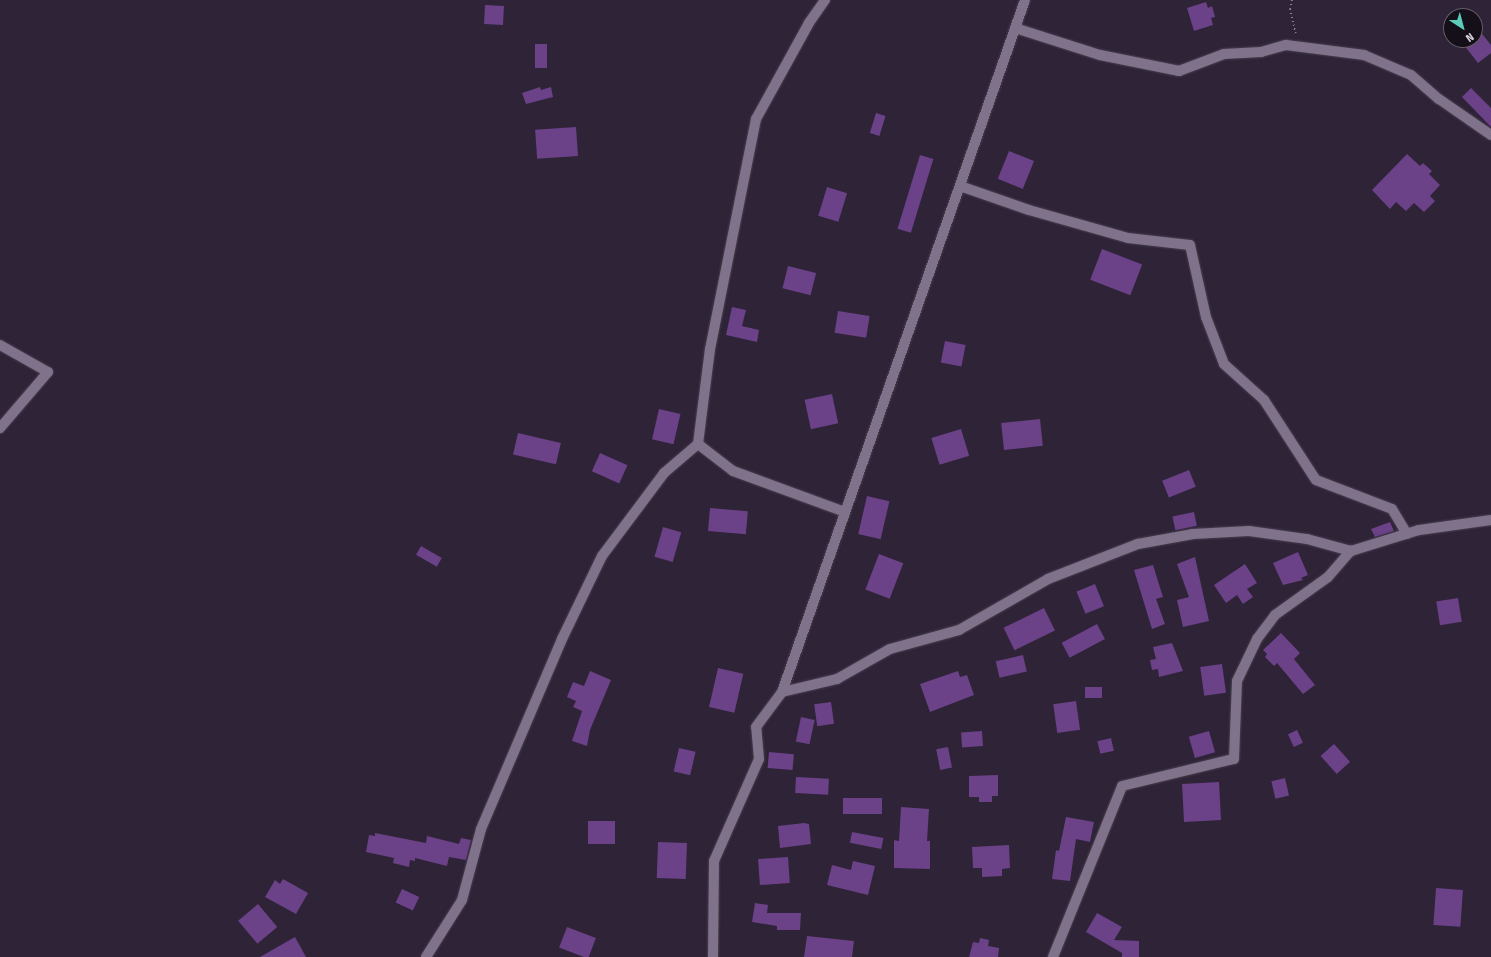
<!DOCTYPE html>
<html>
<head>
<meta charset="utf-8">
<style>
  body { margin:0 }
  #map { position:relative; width:1491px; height:957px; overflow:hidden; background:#2e2337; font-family:"Fira Sans Condensed",sans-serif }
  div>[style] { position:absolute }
  .building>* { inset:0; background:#6b4188; transform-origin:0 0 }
  .path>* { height:2px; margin-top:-1px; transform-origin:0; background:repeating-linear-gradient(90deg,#8a8191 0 1px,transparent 0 4px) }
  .roads { filter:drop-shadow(0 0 1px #483f50) drop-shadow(0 0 1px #483f50) }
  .minor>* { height:10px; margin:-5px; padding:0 5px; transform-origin:5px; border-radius:5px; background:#7f728a }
  .tertiary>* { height:10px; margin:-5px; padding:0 5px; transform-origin:5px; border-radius:5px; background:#7f728a }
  span { translate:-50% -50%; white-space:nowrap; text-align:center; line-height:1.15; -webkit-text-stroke:3.5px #140f18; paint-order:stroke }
  .north { position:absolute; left:1443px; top:8px; width:40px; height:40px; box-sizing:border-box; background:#140f18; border:1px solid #625d67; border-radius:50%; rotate:144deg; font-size:11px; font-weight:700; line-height:16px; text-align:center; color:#d8d1de }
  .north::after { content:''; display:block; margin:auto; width:14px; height:18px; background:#5bcebb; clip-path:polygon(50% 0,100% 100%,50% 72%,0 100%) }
</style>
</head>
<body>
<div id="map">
  <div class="building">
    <div style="clip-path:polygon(1206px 2px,1208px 8px,1212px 6px,1215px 17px,1211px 18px,1213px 25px,1194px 31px,1187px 8px)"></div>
    <div style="left:485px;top:5px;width:19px;height:19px;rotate:3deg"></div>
    <div style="clip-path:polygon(1475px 25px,1491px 45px,1491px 53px,1478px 63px,1460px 40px,1475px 40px)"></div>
    <div style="left:535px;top:44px;width:12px;height:24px"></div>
    <div style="clip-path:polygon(540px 87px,541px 90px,551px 87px,553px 97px,526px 104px,522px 93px)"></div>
    <div style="clip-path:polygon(1471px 88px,1491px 108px,1491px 127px,1462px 97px)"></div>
    <div style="left:876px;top:113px;width:10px;height:21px;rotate:17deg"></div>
    <div style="left:576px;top:127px;width:29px;height:41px;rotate:86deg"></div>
    <div style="left:1009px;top:151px;width:27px;height:30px;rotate:22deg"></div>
    <div style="clip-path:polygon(1407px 154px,1420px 166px,1423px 163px,1432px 171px,1429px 174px,1440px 185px,1430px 196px,1435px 201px,1424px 212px,1414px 203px,1406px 211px,1396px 202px,1390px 209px,1372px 190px)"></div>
    <div style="left:920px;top:155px;width:14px;height:77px;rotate:17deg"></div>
    <div style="left:827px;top:187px;width:21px;height:30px;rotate:17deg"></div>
    <div style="left:1102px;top:249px;width:43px;height:33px;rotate:21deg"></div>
    <div style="left:788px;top:266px;width:29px;height:23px;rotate:14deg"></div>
    <div style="clip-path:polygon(732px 307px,746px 310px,742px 326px,759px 330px,757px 342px,726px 335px)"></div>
    <div style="left:838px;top:311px;width:32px;height:22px;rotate:9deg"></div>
    <div style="left:945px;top:341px;width:21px;height:22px;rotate:11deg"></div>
    <div style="left:832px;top:394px;width:30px;height:28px;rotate:78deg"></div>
    <div style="left:659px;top:409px;width:22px;height:31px;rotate:13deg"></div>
    <div style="left:1040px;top:419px;width:27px;height:39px;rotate:84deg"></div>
    <div style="left:961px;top:429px;width:28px;height:31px;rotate:73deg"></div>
    <div style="left:518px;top:433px;width:44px;height:22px;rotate:13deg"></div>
    <div style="left:600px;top:453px;width:30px;height:20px;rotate:24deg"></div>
    <div style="left:1189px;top:470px;width:18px;height:29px;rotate:68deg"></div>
    <div style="left:867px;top:496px;width:23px;height:39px;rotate:13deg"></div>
    <div style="left:710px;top:508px;width:38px;height:23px;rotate:5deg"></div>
    <div style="left:1194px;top:512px;width:14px;height:22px;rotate:78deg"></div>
    <div style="clip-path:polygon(1390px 522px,1394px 531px,1375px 537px,1371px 529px)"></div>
    <div style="left:663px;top:527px;width:19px;height:31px;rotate:16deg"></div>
    <div style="left:421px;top:546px;width:24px;height:10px;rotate:30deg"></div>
    <div style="clip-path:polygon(1298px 552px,1308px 575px,1301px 578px,1303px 580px,1283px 585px,1273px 563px)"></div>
    <div style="left:879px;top:554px;width:26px;height:38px;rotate:21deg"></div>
    <div style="clip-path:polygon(1195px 557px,1209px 621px,1183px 627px,1177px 600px,1189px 597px,1177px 564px)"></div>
    <div style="clip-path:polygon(1245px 564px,1257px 583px,1247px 589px,1253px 597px,1243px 604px,1237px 595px,1226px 603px,1214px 585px)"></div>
    <div style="clip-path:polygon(1153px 565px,1163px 597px,1156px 599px,1165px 624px,1152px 629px,1134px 570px)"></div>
    <div style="left:1095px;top:584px;width:24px;height:20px;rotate:68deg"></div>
    <div style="left:1458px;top:598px;width:24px;height:22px;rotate:81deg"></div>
    <div style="left:1044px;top:608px;width:25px;height:45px;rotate:64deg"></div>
    <div style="left:1097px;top:624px;width:17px;height:40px;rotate:62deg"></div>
    <div style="clip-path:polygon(1281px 633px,1300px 653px,1294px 659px,1315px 685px,1303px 694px,1277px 663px,1274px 666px,1265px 657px,1267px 654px,1263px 650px)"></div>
    <div style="clip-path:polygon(1172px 643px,1183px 671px,1159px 677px,1158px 669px,1152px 670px,1150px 660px,1156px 659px,1153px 647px)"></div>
    <div style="left:1023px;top:655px;width:17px;height:28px;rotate:77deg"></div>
    <div style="left:1222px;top:664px;width:29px;height:22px;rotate:82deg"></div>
    <div style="left:718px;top:668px;width:26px;height:40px;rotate:13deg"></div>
    <div style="clip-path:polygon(590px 671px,611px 680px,590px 730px,587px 746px,572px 741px,582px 711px,573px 707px,576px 701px,567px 697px,573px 682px,584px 686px)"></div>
    <div style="clip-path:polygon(958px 671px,960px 677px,967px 675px,974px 695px,930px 712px,920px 684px)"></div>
    <div style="left:1102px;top:687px;width:11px;height:17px;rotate:90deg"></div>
    <div style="left:1076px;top:701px;width:29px;height:23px;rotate:82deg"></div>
    <div style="left:831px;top:702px;width:22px;height:17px;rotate:82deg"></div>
    <div style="left:801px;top:717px;width:14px;height:25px;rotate:12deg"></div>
    <div style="left:1297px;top:730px;width:14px;height:10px;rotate:65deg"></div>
    <div style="left:982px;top:731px;width:15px;height:21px;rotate:86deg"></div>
    <div style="left:1209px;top:731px;width:22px;height:21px;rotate:74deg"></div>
    <div style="left:1111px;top:738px;width:13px;height:14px;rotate:77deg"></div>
    <div style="left:1334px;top:744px;width:24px;height:18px;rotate:48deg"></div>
    <div style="left:948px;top:747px;width:21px;height:12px;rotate:79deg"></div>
    <div style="left:679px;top:748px;width:17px;height:24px;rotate:13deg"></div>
    <div style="left:769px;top:752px;width:25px;height:16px;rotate:5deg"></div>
    <div style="clip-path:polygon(998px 775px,998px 796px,992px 796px,992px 802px,979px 802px,979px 797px,969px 797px,969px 776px)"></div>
    <div style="left:796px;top:777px;width:33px;height:16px;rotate:3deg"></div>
    <div style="left:1285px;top:778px;width:18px;height:14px;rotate:77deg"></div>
    <div style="left:1219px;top:782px;width:38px;height:37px;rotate:87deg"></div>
    <div style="left:843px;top:798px;width:39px;height:16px"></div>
    <div style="clip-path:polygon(901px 807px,929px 809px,927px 841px,930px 841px,930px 869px,894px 868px,894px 840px,899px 841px)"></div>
    <div style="clip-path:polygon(1066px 817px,1094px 822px,1090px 842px,1076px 839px,1070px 881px,1052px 879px,1056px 850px,1059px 851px)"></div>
    <div style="left:588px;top:821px;width:27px;height:23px"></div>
    <div style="clip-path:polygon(804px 823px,809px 824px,811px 844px,780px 848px,778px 826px)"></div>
    <div style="left:852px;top:832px;width:32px;height:11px;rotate:11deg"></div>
    <div style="clip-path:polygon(375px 833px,426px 843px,427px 836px,459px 844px,461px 838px,471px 840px,466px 860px,449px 857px,447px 866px,415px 858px,415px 861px,410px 860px,409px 867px,393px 863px,394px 858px,366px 852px,369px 835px,375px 836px)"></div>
    <div style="left:658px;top:842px;width:29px;height:36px;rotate:2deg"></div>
    <div style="clip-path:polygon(1009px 845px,1010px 868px,1002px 869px,1002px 876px,982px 877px,982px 868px,973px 868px,972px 847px)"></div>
    <div style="left:788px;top:857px;width:26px;height:30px;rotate:86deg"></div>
    <div style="clip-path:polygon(853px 861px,875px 866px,868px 895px,827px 885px,832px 865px,851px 870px)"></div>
    <div style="clip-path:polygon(283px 879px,308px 893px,296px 914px,265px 897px,275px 880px,280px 884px)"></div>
    <div style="left:1436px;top:888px;width:27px;height:37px;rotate:4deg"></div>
    <div style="left:402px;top:889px;width:19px;height:15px;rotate:25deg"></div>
    <div style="clip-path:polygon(755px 903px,768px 905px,767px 913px,801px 913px,800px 930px,777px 930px,777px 926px,752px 922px)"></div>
    <div style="left:258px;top:904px;width:30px;height:26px;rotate:50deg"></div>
    <div style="clip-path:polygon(1097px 913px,1122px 927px,1114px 940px,1139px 941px,1139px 957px,1122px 957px,1122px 953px,1086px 932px)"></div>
    <div style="left:567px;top:927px;width:31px;height:22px;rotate:21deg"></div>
    <div style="clip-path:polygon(807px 936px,854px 941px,852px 957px,804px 957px)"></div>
    <div style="clip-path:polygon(295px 937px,306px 957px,260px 957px)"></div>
    <div style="clip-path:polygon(980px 938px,989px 940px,988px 946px,999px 948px,998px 957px,969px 957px,973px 942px,979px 943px)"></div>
  </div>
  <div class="path">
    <div style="left:1292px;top:0;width:9px;rotate:103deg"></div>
    <div style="left:1290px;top:9px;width:27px;rotate:77deg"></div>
  </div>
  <div class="roads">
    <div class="minor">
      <div style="left:825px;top:0;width:28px;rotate:125deg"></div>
      <div style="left:809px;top:23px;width:110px;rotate:118.9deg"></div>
      <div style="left:756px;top:119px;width:235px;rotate:101.3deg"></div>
      <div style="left:710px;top:349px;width:96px;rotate:97.2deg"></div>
      <div style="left:698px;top:444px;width:44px;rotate:37.6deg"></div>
      <div style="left:733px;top:471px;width:119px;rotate:20.1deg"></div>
      <div style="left:1015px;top:28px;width:89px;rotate:17.6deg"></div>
      <div style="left:1100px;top:55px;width:81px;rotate:11.4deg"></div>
      <div style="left:1179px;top:71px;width:48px;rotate:-20.7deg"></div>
      <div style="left:1224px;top:54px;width:37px;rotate:-3deg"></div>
      <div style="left:1261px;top:52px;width:26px;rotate:-16deg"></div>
      <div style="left:1286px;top:45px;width:79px;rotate:7.3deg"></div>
      <div style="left:1364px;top:55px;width:51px;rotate:23.1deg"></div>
      <div style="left:1411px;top:75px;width:37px;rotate:41deg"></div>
      <div style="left:1439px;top:99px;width:63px;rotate:34.7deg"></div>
      <div style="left:960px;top:186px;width:73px;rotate:19.2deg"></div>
      <div style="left:1029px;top:210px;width:103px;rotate:15.8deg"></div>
      <div style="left:1128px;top:238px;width:62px;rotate:6.4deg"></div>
      <div style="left:1190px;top:245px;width:74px;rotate:77.5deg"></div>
      <div style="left:1206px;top:317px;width:50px;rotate:69deg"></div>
      <div style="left:1224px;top:364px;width:54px;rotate:42deg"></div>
      <div style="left:1264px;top:400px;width:95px;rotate:57deg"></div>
      <div style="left:1316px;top:480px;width:81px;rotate:20.9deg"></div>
      <div style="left:1392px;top:509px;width:29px;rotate:59deg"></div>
      <div style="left:0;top:345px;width:55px;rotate:29.4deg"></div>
      <div style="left:48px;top:372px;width:74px;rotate:130.6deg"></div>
      <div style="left:782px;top:692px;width:57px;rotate:-13.3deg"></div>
      <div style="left:837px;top:679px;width:61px;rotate:-29.5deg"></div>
      <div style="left:890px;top:649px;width:72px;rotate:-15.4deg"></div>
      <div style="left:959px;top:630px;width:103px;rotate:-29.8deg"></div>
      <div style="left:1048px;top:579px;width:97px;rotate:-21.3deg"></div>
      <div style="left:1138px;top:544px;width:56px;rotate:-10.3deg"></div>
      <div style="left:1193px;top:534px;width:56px;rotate:-3.1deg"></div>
      <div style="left:1249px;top:531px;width:59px;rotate:7.9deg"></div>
      <div style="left:1307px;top:539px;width:46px;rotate:15.3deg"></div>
      <div style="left:1351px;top:551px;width:71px;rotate:-17.2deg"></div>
      <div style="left:1419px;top:530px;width:73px;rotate:-7.9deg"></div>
      <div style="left:426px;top:957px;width:67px;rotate:-57.7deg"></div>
      <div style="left:462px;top:900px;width:73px;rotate:-75deg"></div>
      <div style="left:481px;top:829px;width:207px;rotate:-66.9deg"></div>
      <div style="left:562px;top:639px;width:92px;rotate:-64.3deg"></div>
      <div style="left:602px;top:556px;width:104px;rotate:-53.2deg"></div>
      <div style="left:664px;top:473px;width:45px;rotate:-40.5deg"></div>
      <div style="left:1053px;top:957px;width:184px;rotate:-68deg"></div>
      <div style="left:1122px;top:786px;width:115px;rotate:-13.6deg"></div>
      <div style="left:1234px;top:759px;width:78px;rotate:-87.8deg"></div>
      <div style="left:1237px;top:681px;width:47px;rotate:-64.5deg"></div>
      <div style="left:1257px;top:639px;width:30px;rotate:-53deg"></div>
      <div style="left:1275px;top:615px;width:65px;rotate:-35.6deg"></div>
      <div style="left:1328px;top:577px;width:35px;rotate:-49deg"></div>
    </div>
    <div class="tertiary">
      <div style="left:713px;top:957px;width:96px;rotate:-89.4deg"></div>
      <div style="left:714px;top:861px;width:111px;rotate:-66.2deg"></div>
      <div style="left:759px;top:759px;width:32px;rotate:-95deg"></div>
      <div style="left:756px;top:727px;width:44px;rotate:-53.4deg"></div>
      <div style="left:782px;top:692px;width:733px;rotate:-70.65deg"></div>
    </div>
  </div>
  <div class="north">N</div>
</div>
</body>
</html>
